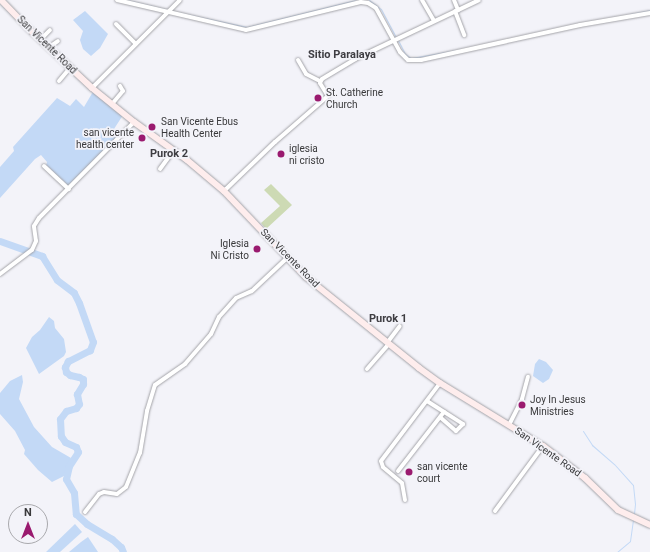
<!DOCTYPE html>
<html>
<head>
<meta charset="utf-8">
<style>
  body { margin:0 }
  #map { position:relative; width:650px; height:552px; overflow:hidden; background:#f3f3f9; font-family:Roboto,sans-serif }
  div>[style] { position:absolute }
  .green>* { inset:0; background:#cddab4 }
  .water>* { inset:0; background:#c3d9f6 }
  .stream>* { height:1px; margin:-0.5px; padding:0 0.5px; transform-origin:0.5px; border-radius:0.5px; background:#c3d9f6 }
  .river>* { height:7px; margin:-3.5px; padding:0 3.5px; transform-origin:3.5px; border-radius:3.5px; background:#c3d9f6 }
  .roads { filter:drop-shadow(0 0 1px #a4a4a9) drop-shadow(0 0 1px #a4a4a9) }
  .street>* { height:4px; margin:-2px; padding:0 2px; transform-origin:2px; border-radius:2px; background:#fff }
  .secondary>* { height:6px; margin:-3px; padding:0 3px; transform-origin:3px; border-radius:3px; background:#feeded }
  .dots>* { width:11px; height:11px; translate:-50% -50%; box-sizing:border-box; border:2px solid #f3f3f9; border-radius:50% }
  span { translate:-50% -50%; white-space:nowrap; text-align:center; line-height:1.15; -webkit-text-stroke:3.5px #f3f3f9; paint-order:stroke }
  .street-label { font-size:10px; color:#39393b }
  .poi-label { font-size:10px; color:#39393b }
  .left { translate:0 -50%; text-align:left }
  .right { translate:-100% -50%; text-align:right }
  .neighbourhood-label { font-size:11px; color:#3e3d42; font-weight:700 }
  .north { position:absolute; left:8px; top:504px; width:40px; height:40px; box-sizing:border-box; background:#f3f3f9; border:1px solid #a9a9ad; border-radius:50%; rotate:0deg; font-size:11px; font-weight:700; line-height:16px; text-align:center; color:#39393b }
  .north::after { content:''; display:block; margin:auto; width:14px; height:18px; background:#9a1a6f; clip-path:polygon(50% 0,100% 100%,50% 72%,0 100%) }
</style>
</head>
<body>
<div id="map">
  <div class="green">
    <div style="clip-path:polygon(271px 184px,292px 205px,266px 229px,261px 223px,280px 206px,264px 190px)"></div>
  </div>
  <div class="water">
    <div style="clip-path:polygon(85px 11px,108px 34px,100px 48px,91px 56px,83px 49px,80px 40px,83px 31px,73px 20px)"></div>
    <div style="clip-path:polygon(94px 90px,123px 115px,114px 129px,121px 135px,69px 187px,46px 166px,47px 162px,41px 155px,35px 159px,0 198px,0 167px,14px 151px,13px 147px,57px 98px,70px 106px,76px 99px,84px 107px)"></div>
    <div style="clip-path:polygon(49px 317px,54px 321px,55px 328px,64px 339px,66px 352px,64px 356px,39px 374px,26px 348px,32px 337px,40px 330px)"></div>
    <div style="clip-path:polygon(539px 359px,546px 362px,553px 370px,549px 379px,543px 383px,533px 376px,535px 364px)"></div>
    <div style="clip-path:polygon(22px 375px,23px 382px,19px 399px,34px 427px,52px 447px,71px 458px,64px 476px,52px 482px,38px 470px,24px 454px,25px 450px,15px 431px,0 414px,0 393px,10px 381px)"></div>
    <div style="clip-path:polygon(75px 524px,82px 532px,60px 552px,46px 552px)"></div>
    <div style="clip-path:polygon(88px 537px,98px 552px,69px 552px,81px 542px)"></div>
  </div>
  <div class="stream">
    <div style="left:127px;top:0;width:43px;rotate:13.4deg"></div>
    <div style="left:369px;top:0;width:15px;rotate:37deg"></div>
    <div style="left:381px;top:9px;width:32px;rotate:62deg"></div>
    <div style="left:172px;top:11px;width:77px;rotate:12deg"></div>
    <div style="left:247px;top:27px;width:111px;rotate:-14deg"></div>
    <div style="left:630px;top:14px;width:20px;rotate:-11deg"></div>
    <div style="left:398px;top:40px;width:16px;rotate:63deg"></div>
    <div style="left:405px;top:54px;width:7px;rotate:34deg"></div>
    <div style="left:411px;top:58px;width:58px;rotate:-10deg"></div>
    <div style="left:583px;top:431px;width:17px;rotate:57deg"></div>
    <div style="left:592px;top:445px;width:30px;rotate:41deg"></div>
    <div style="left:615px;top:465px;width:27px;rotate:48deg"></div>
    <div style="left:633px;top:485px;width:19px;rotate:84deg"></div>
    <div style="left:635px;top:504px;width:10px;rotate:96deg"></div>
    <div style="left:617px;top:552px;width:17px;rotate:-40deg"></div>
    <div style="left:630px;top:541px;width:22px;rotate:-82deg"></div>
  </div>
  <div class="river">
    <div style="left:0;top:241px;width:45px;rotate:19.7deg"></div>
    <div style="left:42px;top:256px;width:28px;rotate:58deg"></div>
    <div style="left:57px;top:280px;width:21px;rotate:37deg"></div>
    <div style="left:74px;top:293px;width:11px;rotate:63deg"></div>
    <div style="left:79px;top:303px;width:41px;rotate:70.3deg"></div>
    <div style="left:93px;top:342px;width:9px;rotate:111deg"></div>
    <div style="left:90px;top:350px;width:25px;rotate:153deg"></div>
    <div style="left:68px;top:361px;width:7px;rotate:117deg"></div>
    <div style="left:65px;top:367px;width:5px;rotate:79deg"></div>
    <div style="left:66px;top:372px;width:5px;rotate:37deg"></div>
    <div style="left:70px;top:375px;width:9px;rotate:13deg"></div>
    <div style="left:79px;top:377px;width:4px;rotate:27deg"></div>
    <div style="left:83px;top:379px;width:5px;rotate:90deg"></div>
    <div style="left:83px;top:384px;width:12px;rotate:121deg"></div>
    <div style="left:77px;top:394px;width:10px;rotate:79deg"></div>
    <div style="left:79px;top:404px;width:5px;rotate:127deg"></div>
    <div style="left:76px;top:408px;width:10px;rotate:163deg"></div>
    <div style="left:66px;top:411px;width:10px;rotate:127deg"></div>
    <div style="left:60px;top:419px;width:17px;rotate:87deg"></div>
    <div style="left:61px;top:436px;width:7px;rotate:56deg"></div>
    <div style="left:65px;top:442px;width:12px;rotate:24deg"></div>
    <div style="left:76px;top:447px;width:5px;rotate:68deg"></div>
    <div style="left:78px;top:452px;width:17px;rotate:123deg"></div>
    <div style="left:69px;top:466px;width:13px;rotate:103deg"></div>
    <div style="left:66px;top:479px;width:16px;rotate:60deg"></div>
    <div style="left:74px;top:493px;width:21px;rotate:85deg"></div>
    <div style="left:76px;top:514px;width:15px;rotate:42deg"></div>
    <div style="left:87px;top:524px;width:29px;rotate:31deg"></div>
    <div style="left:112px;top:539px;width:12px;rotate:42deg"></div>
    <div style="left:121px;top:547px;width:5px;rotate:68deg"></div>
  </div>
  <div class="roads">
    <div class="street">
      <div style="left:117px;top:0;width:132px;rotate:13.1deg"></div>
      <div style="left:246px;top:30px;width:118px;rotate:-13.7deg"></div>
      <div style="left:361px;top:2px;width:7px;rotate:8deg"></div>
      <div style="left:368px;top:3px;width:9px;rotate:32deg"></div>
      <div style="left:376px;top:8px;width:50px;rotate:61.4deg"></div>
      <div style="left:400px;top:52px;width:11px;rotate:45deg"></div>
      <div style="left:408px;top:60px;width:13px"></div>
      <div style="left:421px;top:60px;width:163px;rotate:-12.4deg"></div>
      <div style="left:580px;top:25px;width:71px;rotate:-9.7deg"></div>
      <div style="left:422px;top:0;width:24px;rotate:60deg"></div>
      <div style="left:454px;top:0;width:11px;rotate:68deg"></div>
      <div style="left:455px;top:11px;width:26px;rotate:69deg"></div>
      <div style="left:116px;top:24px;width:28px;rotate:45deg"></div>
      <div style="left:40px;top:40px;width:14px;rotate:-45deg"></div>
      <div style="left:48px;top:48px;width:12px;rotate:-35deg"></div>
      <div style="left:298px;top:60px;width:16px;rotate:60deg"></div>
      <div style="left:306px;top:74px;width:16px;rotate:27deg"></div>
      <div style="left:59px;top:81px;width:17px;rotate:-50deg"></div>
      <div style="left:92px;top:88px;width:124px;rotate:-45deg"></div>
      <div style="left:112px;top:104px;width:17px;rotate:-50deg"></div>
      <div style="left:123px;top:91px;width:6px;rotate:-121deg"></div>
      <div style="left:44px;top:166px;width:34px;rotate:43deg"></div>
      <div style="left:160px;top:169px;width:22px;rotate:-54deg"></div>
      <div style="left:224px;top:191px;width:71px;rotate:-43.9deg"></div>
      <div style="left:275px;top:142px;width:70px;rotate:-41deg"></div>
      <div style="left:328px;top:96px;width:15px;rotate:-122deg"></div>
      <div style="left:320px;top:83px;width:4px;rotate:-63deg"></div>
      <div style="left:322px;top:79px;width:39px;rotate:-31deg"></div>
      <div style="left:355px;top:59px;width:137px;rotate:-25.4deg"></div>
      <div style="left:0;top:274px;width:40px;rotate:-37deg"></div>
      <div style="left:32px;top:250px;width:10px;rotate:-66deg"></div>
      <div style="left:36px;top:241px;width:15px;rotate:-98deg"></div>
      <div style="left:34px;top:226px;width:9px;rotate:-58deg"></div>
      <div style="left:39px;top:218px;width:135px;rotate:-45.3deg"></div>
      <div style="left:387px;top:343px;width:21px;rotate:-53deg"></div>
      <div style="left:367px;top:369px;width:33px;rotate:-49deg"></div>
      <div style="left:427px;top:401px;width:43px;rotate:32.6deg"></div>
      <div style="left:463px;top:424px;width:10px;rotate:135deg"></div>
      <div style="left:456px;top:431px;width:21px;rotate:-139deg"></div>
      <div style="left:509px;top:425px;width:29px;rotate:-63deg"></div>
      <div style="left:522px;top:399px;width:23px;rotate:-75deg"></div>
      <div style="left:398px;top:471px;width:75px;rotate:-52.1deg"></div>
      <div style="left:405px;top:500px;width:17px;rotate:-100deg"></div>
      <div style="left:402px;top:483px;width:25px;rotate:-140deg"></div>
      <div style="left:383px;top:467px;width:6px;rotate:-108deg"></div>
      <div style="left:381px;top:461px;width:98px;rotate:-52.9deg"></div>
      <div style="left:495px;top:511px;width:81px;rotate:-53.6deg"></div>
      <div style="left:85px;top:512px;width:23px;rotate:-52deg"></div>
      <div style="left:99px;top:494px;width:5px;rotate:-22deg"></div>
      <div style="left:104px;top:492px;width:13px;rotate:9deg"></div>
      <div style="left:117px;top:494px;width:11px;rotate:-38deg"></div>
      <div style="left:126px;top:487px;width:37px;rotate:-68deg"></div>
      <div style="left:140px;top:453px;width:43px;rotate:-80.5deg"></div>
      <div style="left:147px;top:411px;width:27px;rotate:-73deg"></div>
      <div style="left:155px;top:385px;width:37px;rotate:-35deg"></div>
      <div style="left:185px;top:364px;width:40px;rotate:-49deg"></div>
      <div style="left:211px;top:334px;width:19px;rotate:-65deg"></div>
      <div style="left:219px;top:317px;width:25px;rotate:-48deg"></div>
      <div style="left:236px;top:298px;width:17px;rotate:-24deg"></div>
      <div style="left:252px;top:291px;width:48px;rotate:-43.3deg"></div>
    </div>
    <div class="secondary">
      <div style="left:1px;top:0;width:40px;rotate:46deg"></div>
      <div style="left:29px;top:29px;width:86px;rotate:43.1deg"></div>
      <div style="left:92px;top:88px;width:54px;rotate:39deg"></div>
      <div style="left:134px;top:122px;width:65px;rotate:35.6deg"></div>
      <div style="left:187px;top:160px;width:48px;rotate:40deg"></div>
      <div style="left:224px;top:191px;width:119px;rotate:46.4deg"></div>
      <div style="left:306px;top:277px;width:145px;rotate:38.8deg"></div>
      <div style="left:419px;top:368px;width:26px;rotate:36deg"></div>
      <div style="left:440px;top:383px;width:121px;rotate:31.5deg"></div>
      <div style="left:543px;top:446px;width:53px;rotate:37.3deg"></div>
      <div style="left:585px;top:478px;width:46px;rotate:44.1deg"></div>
      <div style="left:618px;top:510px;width:35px;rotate:25deg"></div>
    </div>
  </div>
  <div class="dots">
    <div style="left:318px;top:98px;background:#9a1a6f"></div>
    <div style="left:152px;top:127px;background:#9a1a6f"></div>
    <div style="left:142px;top:138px;background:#9a1a6f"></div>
    <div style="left:281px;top:154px;background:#9a1a6f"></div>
    <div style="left:257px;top:249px;background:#9a1a6f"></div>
    <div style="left:522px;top:405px;background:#9a1a6f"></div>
    <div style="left:409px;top:472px;background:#9a1a6f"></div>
  </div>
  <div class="street-label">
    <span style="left:47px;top:45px;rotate:44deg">San Vicente Road</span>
    <span style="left:290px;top:258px;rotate:45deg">San Vicente Road</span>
    <span style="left:548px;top:452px;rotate:35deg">San Vicente Road</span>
  </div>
  <div class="poi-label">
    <span class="left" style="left:326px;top:98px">St. Catherine<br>Church</span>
    <span class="left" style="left:161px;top:127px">San Vicente Ebus<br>Health Center</span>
    <span class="right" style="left:134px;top:138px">san vicente<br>health center</span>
    <span class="left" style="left:289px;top:154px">iglesia<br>ni cristo</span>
    <span class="right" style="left:249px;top:249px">Iglesia<br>Ni Cristo</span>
    <span class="left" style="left:530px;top:405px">Joy In Jesus<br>Ministries</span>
    <span class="left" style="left:417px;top:472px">san vicente<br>court</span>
  </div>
  <div class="neighbourhood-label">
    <span style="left:342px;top:55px">Sitio Paralaya</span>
    <span style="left:169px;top:154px">Purok 2</span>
    <span style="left:388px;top:319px">Purok 1</span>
  </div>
  <div class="north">N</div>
</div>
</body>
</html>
